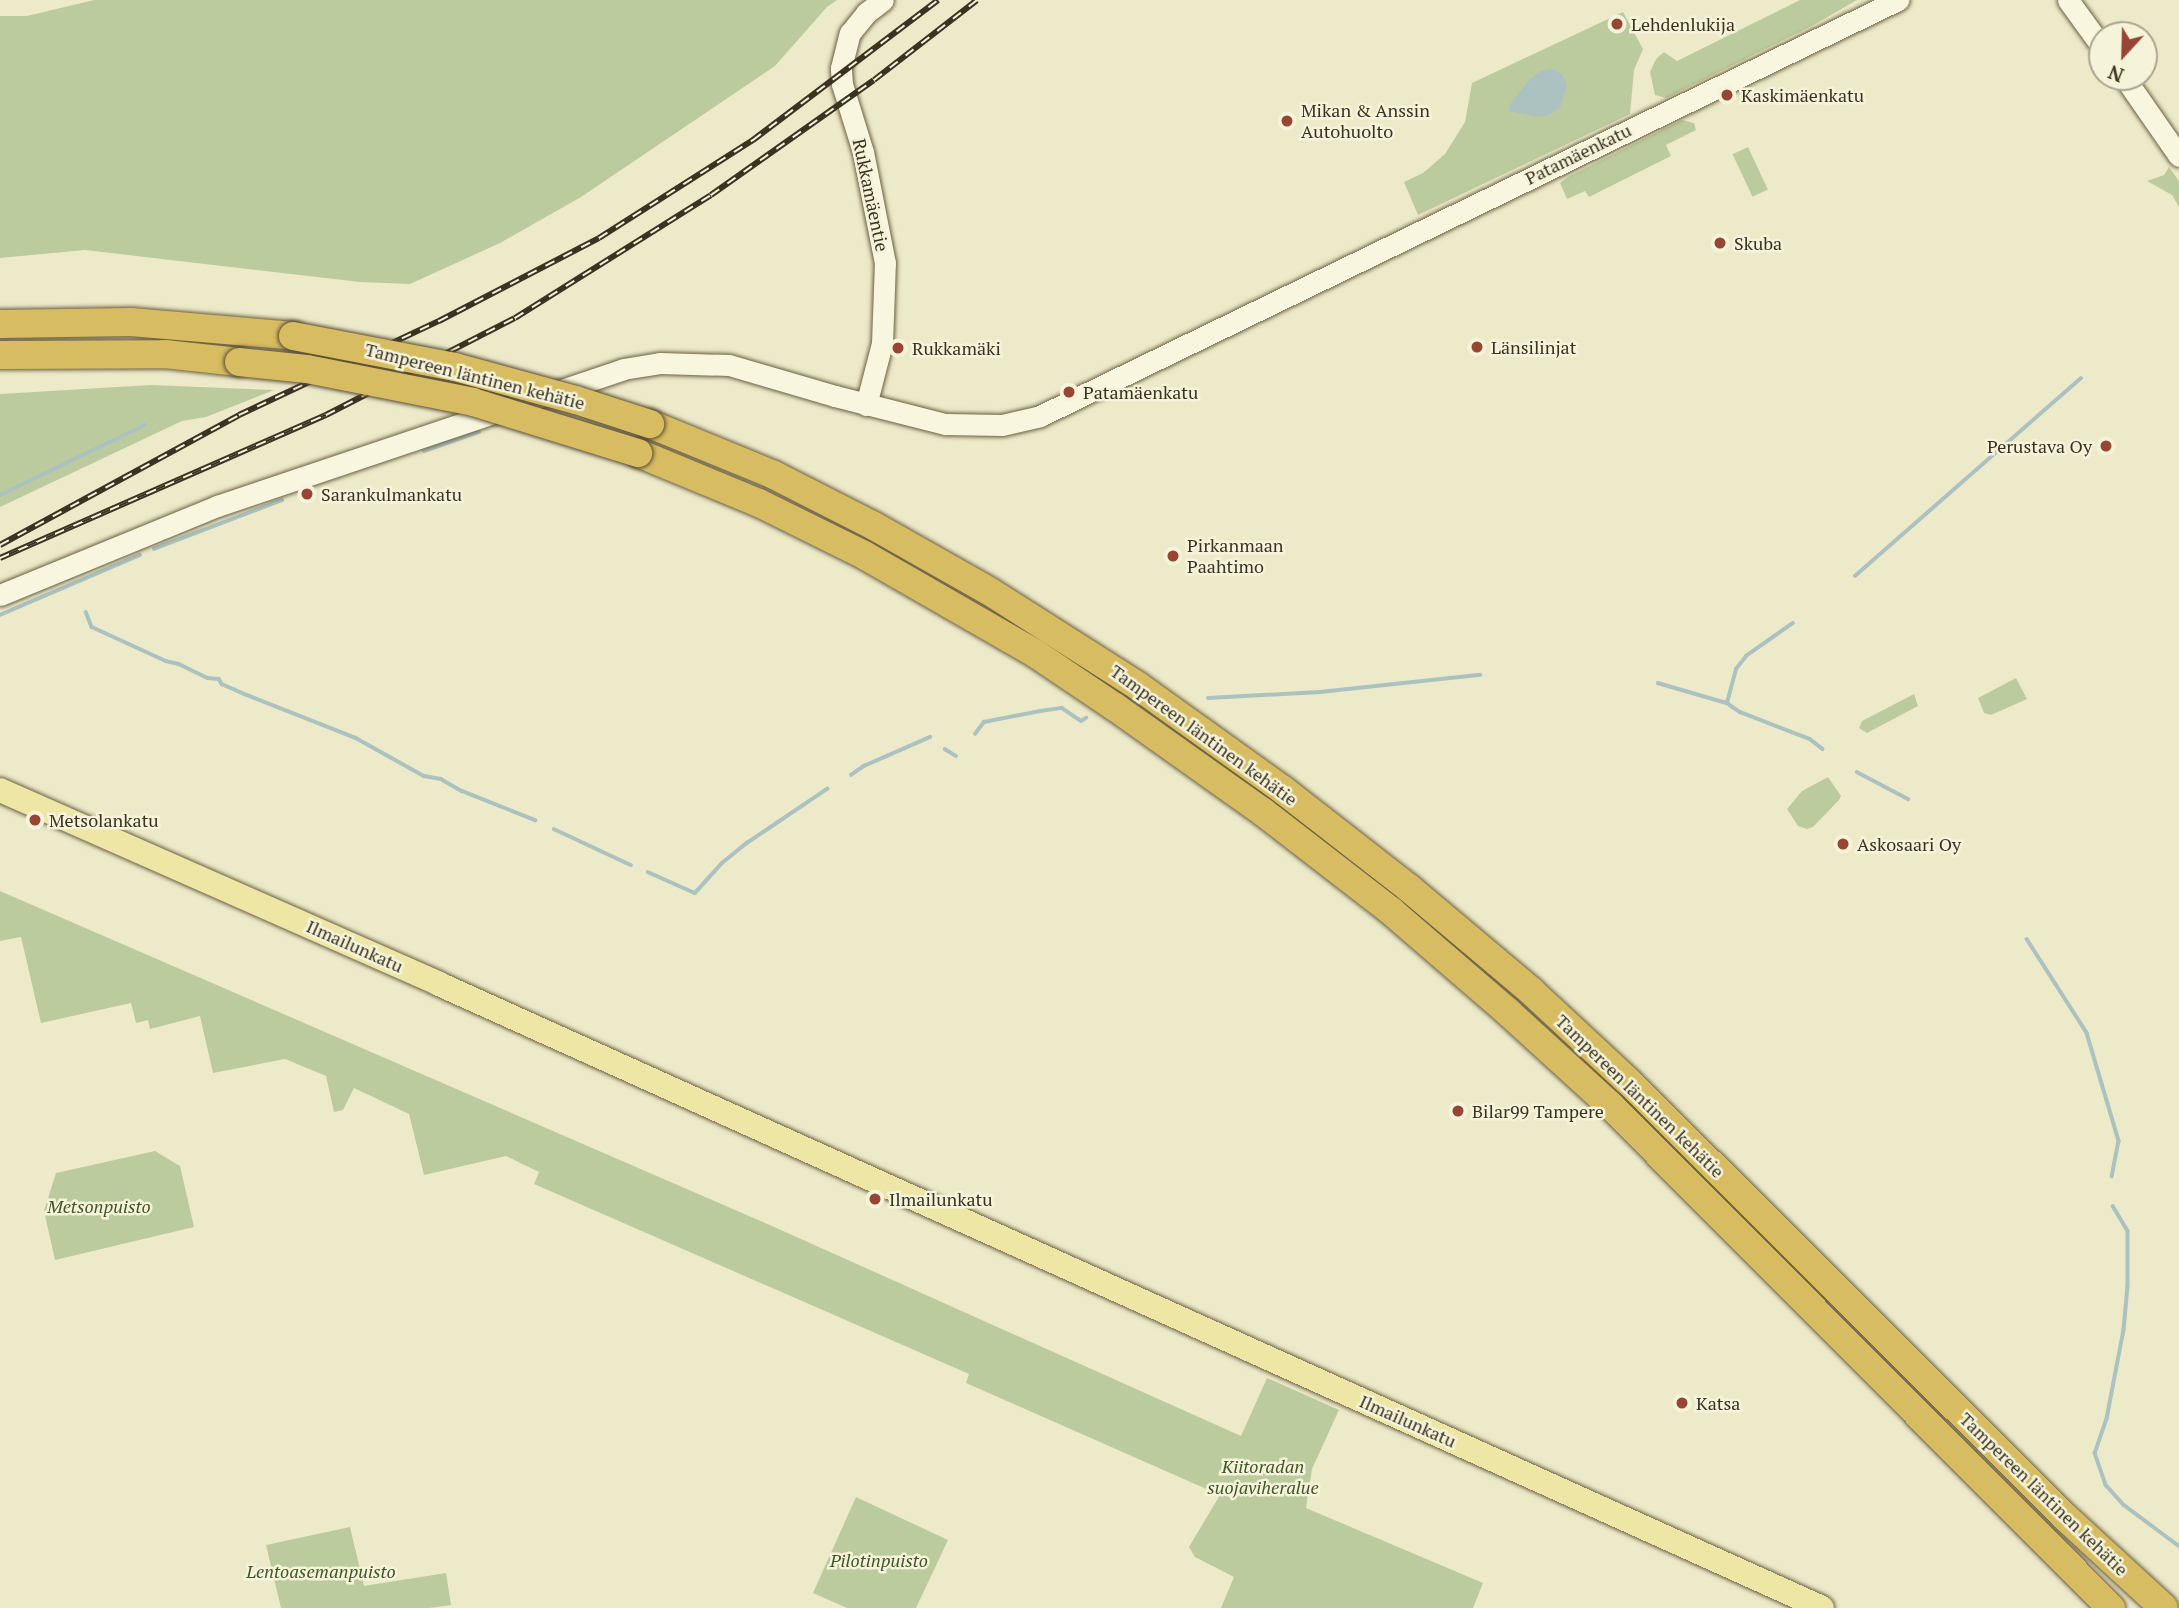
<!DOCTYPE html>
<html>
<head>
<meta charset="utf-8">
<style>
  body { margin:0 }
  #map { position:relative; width:2179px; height:1608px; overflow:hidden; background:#edeaca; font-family:"PT Serif",serif }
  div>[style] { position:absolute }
  .green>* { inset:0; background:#bccb9e; transform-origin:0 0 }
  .water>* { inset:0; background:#abc2c0 }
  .stream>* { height:3.5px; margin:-1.75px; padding:0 1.75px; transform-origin:1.75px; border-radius:1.75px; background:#abc2c0 }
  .roads { filter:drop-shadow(0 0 2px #6b6042) drop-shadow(0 0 2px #6b6042) }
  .secondary>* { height:21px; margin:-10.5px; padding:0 10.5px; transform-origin:10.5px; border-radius:10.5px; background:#f8f6de }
  .primary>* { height:24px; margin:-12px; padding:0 12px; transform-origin:12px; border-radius:12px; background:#ede6a5 }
  .highway>* { height:28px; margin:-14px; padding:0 14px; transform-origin:14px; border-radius:14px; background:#d7bc61 }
  .rail>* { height:6px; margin-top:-3px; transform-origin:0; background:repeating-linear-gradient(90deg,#f5f3da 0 10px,#3b3322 0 20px); box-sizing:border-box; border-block:2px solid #3b3322 }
  .bridges { filter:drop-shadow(0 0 2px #584c33) drop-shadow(0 0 2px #584c33) }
  .highway-bridge>* { height:28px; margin:-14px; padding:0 14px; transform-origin:14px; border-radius:14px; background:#d7bc61 }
  .dots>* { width:19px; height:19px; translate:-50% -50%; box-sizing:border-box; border:4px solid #f5f3da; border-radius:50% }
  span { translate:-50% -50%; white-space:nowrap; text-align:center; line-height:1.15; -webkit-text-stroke:5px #f5f3da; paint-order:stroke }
  .poi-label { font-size:18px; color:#3b3322 }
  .left { translate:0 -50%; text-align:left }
  .right { translate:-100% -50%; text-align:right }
  .street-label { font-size:18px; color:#3b3322 }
  .park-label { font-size:18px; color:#415629; font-style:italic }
  .north { position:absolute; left:2088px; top:21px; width:70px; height:70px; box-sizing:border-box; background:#f5f3da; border:2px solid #aba690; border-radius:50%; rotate:202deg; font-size:19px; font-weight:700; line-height:28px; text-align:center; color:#3b3322 }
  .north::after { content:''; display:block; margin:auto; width:24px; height:32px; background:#964632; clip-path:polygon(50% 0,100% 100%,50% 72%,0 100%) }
</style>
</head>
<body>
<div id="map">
  <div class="green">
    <div style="clip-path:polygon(94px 0,837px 0,827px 7px,775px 66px,581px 197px,500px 243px,410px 284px,360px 282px,85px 250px,0 258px,0 16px,27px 16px)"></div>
    <div style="clip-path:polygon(1800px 0,1857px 0,1810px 27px,1666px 98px,1655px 95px,1650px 72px,1656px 59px,1664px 52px,1677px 61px)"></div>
    <div style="clip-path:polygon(1623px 12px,1643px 49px,1634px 70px,1630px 114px,1418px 215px,1404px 182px,1423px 173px,1445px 154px,1465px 122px,1472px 83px)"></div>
    <div style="clip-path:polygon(1682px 120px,1694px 123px,1696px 130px,1666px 145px,1671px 156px,1589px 197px,1585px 191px,1567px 199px,1560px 183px,1568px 177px)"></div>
    <div style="left:1748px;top:147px;width:47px;height:17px;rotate:65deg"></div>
    <div style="clip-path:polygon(2169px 167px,2179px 181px,2179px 207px,2172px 195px,2147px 181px,2164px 175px)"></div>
    <div style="clip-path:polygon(151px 385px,274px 390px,206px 417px,182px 421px,0 507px,0 394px)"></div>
    <div style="clip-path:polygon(2016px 678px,2027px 699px,1991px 715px,1984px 713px,1978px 698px)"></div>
    <div style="clip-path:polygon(1914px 694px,1918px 706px,1867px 733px,1859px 728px,1862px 721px)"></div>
    <div style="clip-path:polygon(1828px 777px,1841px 796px,1839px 800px,1813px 827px,1807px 829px,1798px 826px,1787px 809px,1802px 791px)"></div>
    <div style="clip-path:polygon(0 891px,772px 1226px,1241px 1436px,1267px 1378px,1339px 1410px,1312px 1469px,1306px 1508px,1483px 1583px,1473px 1608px,1221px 1608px,1234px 1577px,1195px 1557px,1189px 1547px,1220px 1495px,966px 1383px,969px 1374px,534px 1184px,539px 1172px,506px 1156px,424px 1175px,409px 1114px,354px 1088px,343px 1110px,334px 1112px,326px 1076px,285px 1059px,213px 1073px,200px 1016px,150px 1029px,148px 1020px,136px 1023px,131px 1003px,41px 1023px,21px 937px,0 941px)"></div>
    <div style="clip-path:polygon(155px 1151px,180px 1166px,194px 1227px,55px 1260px,44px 1211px,56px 1173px)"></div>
    <div style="clip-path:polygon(856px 1497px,948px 1540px,916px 1608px,847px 1608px,813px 1593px)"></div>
    <div style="clip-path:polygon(350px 1527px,364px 1586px,446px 1573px,451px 1605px,429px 1608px,281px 1608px,266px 1545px)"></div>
  </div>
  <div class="water">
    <div style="clip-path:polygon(1552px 69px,1562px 74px,1567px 85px,1560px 108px,1549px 115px,1538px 117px,1509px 111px,1509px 105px,1530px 79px,1541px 71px)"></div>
  </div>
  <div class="stream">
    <div style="left:424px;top:451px;width:58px;rotate:-19.1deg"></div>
    <div style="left:0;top:495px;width:161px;rotate:-25.8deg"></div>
    <div style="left:154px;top:549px;width:137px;rotate:-20.9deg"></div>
    <div style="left:1855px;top:576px;width:300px;rotate:-41.2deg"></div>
    <div style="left:86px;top:612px;width:16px;rotate:68deg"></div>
    <div style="left:92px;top:627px;width:81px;rotate:24.7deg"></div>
    <div style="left:166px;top:661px;width:13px;rotate:13deg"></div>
    <div style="left:179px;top:664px;width:32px;rotate:26deg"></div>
    <div style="left:208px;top:678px;width:11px;rotate:5deg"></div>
    <div style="left:219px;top:679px;width:6px;rotate:59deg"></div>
    <div style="left:222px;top:684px;width:27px;rotate:24deg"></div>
    <div style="left:247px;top:695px;width:117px;rotate:21.5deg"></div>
    <div style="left:356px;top:738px;width:78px;rotate:29.2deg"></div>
    <div style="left:424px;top:776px;width:17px;rotate:10deg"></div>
    <div style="left:441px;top:779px;width:24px;rotate:30deg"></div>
    <div style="left:462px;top:791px;width:79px;rotate:21.7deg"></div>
    <div style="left:0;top:615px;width:152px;rotate:-23.2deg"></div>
    <div style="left:1658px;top:683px;width:72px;rotate:16.2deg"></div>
    <div style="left:1727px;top:703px;width:16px;rotate:35deg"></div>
    <div style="left:1740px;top:712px;width:75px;rotate:21.1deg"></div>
    <div style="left:1810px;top:739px;width:16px;rotate:38deg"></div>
    <div style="left:1208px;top:698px;width:112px;rotate:-3.1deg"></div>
    <div style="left:1320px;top:692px;width:161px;rotate:-6.1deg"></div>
    <div style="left:1727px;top:703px;width:35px;rotate:-75deg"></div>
    <div style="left:1736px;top:669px;width:16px;rotate:-52deg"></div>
    <div style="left:1746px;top:656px;width:57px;rotate:-35.1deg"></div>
    <div style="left:975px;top:734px;width:15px;rotate:-53deg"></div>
    <div style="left:984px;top:722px;width:57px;rotate:-11.1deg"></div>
    <div style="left:1040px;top:711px;width:22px;rotate:-8deg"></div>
    <div style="left:1062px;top:708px;width:23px;rotate:34deg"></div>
    <div style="left:1081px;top:721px;width:6px;rotate:-31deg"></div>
    <div style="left:945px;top:749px;width:13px;rotate:32deg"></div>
    <div style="left:1857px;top:772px;width:58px;rotate:27.9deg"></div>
    <div style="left:851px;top:775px;width:16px;rotate:-35deg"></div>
    <div style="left:864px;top:766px;width:72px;rotate:-23.7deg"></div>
    <div style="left:554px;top:829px;width:85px;rotate:25.1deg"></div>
    <div style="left:648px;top:872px;width:51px;rotate:24.1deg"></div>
    <div style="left:695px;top:893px;width:40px;rotate:-48deg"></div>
    <div style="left:722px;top:863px;width:32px;rotate:-39deg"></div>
    <div style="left:747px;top:843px;width:97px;rotate:-34deg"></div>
    <div style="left:2027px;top:939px;width:112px;rotate:57.4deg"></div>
    <div style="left:2087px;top:1033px;width:113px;rotate:73.5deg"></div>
    <div style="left:2119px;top:1141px;width:36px;rotate:101deg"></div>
    <div style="left:2113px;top:1206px;width:29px;rotate:59deg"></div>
    <div style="left:2128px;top:1231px;width:55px;rotate:90deg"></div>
    <div style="left:2128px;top:1286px;width:44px;rotate:95.2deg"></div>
    <div style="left:2124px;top:1330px;width:91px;rotate:100.8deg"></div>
    <div style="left:2107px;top:1419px;width:36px;rotate:109deg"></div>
    <div style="left:2095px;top:1453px;width:34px;rotate:71deg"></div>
    <div style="left:2106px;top:1485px;width:27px;rotate:48deg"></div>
    <div style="left:2124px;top:1505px;width:69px;rotate:36.7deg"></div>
  </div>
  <div class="roads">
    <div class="secondary">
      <div style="left:2068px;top:0;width:58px;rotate:54.1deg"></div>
      <div style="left:2124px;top:77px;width:96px;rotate:55.2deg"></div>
      <div style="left:866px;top:405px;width:64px;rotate:-75.5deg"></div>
      <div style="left:882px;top:343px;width:80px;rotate:-87.9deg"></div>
      <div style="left:885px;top:263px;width:113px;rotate:-101.2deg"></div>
      <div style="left:863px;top:152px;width:71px;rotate:-107.2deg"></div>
      <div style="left:842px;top:84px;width:16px;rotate:-94deg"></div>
      <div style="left:841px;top:68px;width:36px;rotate:-76deg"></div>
      <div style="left:850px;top:33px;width:26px;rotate:-51deg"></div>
      <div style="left:866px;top:13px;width:21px;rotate:-37deg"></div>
      <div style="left:0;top:595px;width:235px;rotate:-22.3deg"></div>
      <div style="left:217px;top:506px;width:428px;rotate:-18.6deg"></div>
      <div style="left:623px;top:369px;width:37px;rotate:-9deg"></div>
      <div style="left:660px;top:363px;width:69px;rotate:1.7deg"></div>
      <div style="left:729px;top:365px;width:110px;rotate:16.3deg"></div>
      <div style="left:835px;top:396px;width:114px;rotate:14.3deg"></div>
      <div style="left:945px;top:424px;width:57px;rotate:1deg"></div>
      <div style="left:1002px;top:425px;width:39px;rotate:-13deg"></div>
      <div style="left:1040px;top:416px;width:954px;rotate:-25.87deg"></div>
    </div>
    <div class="primary">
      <div style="left:0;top:790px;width:480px;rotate:23.8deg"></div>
      <div style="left:439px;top:984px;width:1517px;rotate:24.28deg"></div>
    </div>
    <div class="highway">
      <div style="left:0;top:324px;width:131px;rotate:-0.9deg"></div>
      <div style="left:131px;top:322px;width:163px;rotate:4.9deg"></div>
      <div style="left:0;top:355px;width:165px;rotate:-0.3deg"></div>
      <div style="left:165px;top:354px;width:74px;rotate:6.2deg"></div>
      <div style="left:650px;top:424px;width:132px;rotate:22.3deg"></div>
      <div style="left:772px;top:474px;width:114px;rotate:27deg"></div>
      <div style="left:874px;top:526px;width:132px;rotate:29.5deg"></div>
      <div style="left:989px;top:591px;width:177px;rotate:32.5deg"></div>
      <div style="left:1138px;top:686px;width:178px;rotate:35.6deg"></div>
      <div style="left:1283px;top:790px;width:161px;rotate:37.9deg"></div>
      <div style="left:1410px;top:889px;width:158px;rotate:40.1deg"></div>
      <div style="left:1531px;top:991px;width:132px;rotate:42.9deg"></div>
      <div style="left:1628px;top:1081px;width:617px;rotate:44.93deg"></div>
      <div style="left:2065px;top:1517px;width:134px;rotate:42.6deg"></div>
      <div style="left:638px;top:453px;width:131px;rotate:22.5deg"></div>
      <div style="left:759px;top:503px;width:117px;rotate:26.3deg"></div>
      <div style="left:864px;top:555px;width:198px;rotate:29.9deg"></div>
      <div style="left:1036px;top:654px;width:95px;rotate:33.9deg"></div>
      <div style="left:1115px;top:707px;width:181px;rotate:35.4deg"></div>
      <div style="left:1263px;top:812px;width:162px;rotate:37.7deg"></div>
      <div style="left:1391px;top:911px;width:155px;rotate:40.8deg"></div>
      <div style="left:1508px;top:1012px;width:138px;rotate:42.4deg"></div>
      <div style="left:1610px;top:1105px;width:710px;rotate:45.11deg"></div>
    </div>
  </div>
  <div class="rail">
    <div style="left:0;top:545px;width:272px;rotate:-28.5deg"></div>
    <div style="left:239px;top:415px;width:221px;rotate:-25.2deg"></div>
    <div style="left:439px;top:321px;width:180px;rotate:-27.4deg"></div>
    <div style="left:599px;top:238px;width:183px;rotate:-32.5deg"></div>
    <div style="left:753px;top:140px;width:232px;rotate:-37.1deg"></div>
    <div style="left:0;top:558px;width:356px;rotate:-23.7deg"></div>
    <div style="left:326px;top:415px;width:212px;rotate:-27.2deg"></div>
    <div style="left:515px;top:318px;width:231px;rotate:-32.1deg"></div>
    <div style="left:711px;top:195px;width:199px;rotate:-35.2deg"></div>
    <div style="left:874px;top:80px;width:130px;rotate:-37.8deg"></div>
  </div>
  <div class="bridges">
    <div class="highway-bridge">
      <div style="left:293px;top:336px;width:165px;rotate:10.8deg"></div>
      <div style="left:455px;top:367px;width:125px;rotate:15.3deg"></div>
      <div style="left:576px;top:400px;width:78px;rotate:18deg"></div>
      <div style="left:239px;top:362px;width:68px;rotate:5.9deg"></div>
      <div style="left:307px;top:369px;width:169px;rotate:11.2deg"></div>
      <div style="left:473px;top:402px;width:173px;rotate:17.2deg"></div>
    </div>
  </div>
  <div class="dots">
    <div style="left:1617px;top:24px;background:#964632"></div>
    <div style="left:1727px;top:95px;background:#964632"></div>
    <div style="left:1287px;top:121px;background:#964632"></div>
    <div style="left:1720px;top:243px;background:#964632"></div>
    <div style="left:1477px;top:347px;background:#964632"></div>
    <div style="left:898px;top:348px;background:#964632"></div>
    <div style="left:1069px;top:392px;background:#964632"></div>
    <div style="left:2106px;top:446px;background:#964632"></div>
    <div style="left:307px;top:494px;background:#964632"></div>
    <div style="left:1173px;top:556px;background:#964632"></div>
    <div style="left:35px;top:820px;background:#964632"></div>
    <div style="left:1843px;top:844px;background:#964632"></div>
    <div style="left:1458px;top:1111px;background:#964632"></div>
    <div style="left:875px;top:1199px;background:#964632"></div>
    <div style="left:1682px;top:1403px;background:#964632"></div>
  </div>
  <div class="poi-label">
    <span class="left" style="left:1631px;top:24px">Lehdenlukija</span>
    <span class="left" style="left:1741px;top:95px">Kaskimäenkatu</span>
    <span class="left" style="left:1301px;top:121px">Mikan &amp; Anssin<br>Autohuolto</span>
    <span class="left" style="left:1734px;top:243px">Skuba</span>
    <span class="left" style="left:1491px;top:347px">Länsilinjat</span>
    <span class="left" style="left:912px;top:348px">Rukkamäki</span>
    <span class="left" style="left:1083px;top:392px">Patamäenkatu</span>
    <span class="right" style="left:2092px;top:446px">Perustava Oy</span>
    <span class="left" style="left:321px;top:494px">Sarankulmankatu</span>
    <span class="left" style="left:1187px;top:556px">Pirkanmaan<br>Paahtimo</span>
    <span class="left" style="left:49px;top:820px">Metsolankatu</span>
    <span class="left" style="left:1857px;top:844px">Askosaari Oy</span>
    <span class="left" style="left:1472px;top:1111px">Bilar99 Tampere</span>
    <span class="left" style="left:889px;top:1199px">Ilmailunkatu</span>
    <span class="left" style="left:1696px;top:1403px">Katsa</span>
  </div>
  <div class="street-label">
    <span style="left:1578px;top:154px;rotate:-26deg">Patamäenkatu</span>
    <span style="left:871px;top:195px;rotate:78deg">Rukkamäentie</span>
    <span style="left:475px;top:376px;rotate:14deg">Tampereen läntinen kehätie</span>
    <span style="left:1204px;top:735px;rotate:36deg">Tampereen läntinen kehätie</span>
    <span style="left:355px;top:946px;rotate:24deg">Ilmailunkatu</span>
    <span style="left:1640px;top:1096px;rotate:44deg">Tampereen läntinen kehätie</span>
    <span style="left:1408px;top:1421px;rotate:24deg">Ilmailunkatu</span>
    <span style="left:2044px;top:1494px;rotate:44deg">Tampereen läntinen kehätie</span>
  </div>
  <div class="park-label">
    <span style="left:99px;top:1206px">Metsonpuisto</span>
    <span style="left:1263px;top:1477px">Kiitoradan<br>suojaviheralue</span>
    <span style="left:879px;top:1560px">Pilotinpuisto</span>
    <span style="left:321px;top:1571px">Lentoasemanpuisto</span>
  </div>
  <div class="north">N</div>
</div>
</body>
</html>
